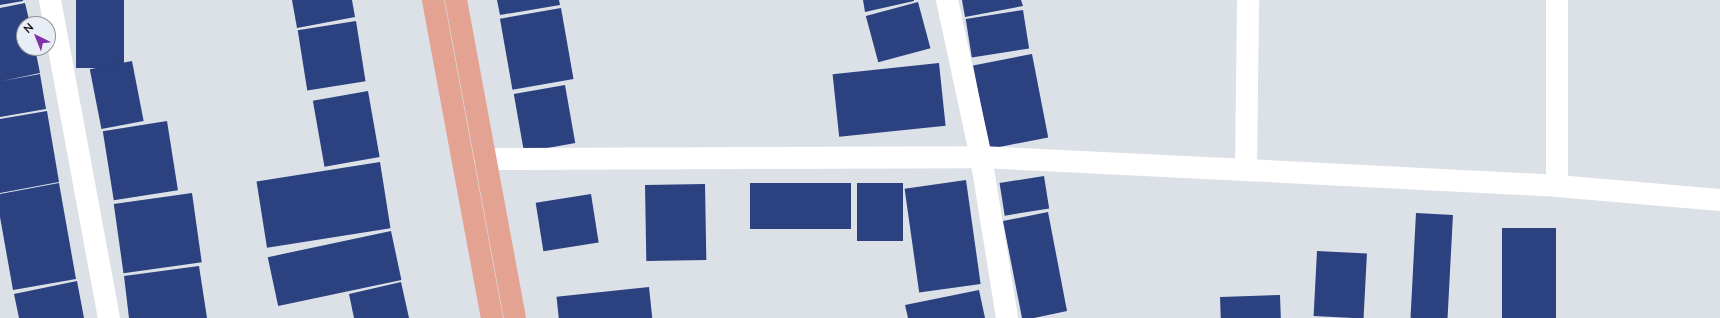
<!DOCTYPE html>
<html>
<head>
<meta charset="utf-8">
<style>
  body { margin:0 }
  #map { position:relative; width:1720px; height:318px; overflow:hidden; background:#dce0e7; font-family:Lato,sans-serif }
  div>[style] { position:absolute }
  .building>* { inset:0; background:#2b4180; transform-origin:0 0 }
  .minor>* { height:22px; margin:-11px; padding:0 11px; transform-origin:11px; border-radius:11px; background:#fff }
  .major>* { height:22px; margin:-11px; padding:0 11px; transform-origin:11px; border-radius:11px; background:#e3a292 }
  span { translate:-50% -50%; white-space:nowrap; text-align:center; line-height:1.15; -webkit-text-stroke:4px #e9edf5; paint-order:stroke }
  .north { position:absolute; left:16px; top:16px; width:40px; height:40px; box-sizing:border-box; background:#e9edf5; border:1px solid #909399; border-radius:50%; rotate:317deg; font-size:11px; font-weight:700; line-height:16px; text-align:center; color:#0b0d0f }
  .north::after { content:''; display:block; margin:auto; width:14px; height:18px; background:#7e34a6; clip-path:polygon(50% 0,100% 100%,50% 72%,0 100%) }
</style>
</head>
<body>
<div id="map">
  <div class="building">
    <div style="clip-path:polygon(0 0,23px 0,23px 1px,0 5px)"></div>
    <div style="left:76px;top:0;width:48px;height:68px"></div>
    <div style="clip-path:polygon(292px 0,352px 0,355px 17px,297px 28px)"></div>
    <div style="clip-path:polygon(497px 0,559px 0,560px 5px,500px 15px)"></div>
    <div style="clip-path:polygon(863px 0,914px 0,914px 1px,865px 12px)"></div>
    <div style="clip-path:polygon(962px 0,1021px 0,1023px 6px,965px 17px)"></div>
    <div style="left:918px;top:2px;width:48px;height:54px;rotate:75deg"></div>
    <div style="clip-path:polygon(25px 3px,30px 24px,24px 24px,24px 48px,35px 48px,40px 73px,2px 81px,40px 74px,46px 109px,0 117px,0 8px)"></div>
    <div style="left:561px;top:8px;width:72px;height:62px;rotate:80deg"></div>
    <div style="left:1023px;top:10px;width:39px;height:58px;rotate:81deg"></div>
    <div style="left:356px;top:21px;width:61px;height:59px;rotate:81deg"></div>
    <div style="left:1032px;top:54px;width:85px;height:60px;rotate:79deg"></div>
    <div style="left:132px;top:61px;width:61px;height:43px;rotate:79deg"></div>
    <div style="left:939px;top:63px;width:63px;height:107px;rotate:84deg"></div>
    <div style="left:565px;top:85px;width:59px;height:52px;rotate:80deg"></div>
    <div style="left:368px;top:91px;width:67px;height:56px;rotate:80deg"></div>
    <div style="clip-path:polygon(47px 111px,59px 182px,0 193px,0 119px)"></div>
    <div style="left:167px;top:121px;width:70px;height:65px;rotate:81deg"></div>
    <div style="left:380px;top:162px;width:67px;height:125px;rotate:81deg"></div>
    <div style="left:1044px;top:176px;width:33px;height:45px;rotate:81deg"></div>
    <div style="left:966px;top:180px;width:105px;height:62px;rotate:82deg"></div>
    <div style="clip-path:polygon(59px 183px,76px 279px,13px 290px,0 217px,0 194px)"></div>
    <div style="left:851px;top:183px;width:46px;height:101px;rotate:90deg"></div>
    <div style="left:857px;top:183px;width:46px;height:58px"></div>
    <div style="left:705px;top:184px;width:76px;height:60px;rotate:89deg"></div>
    <div style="left:192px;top:193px;width:70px;height:79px;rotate:82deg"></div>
    <div style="left:591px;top:194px;width:49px;height:56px;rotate:81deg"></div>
    <div style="clip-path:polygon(1048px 212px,1067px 311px,1034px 318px,1022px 318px,1003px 221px)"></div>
    <div style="left:1416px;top:213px;width:37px;height:105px;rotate:3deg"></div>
    <div style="left:1502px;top:228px;width:54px;height:90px"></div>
    <div style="left:391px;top:231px;width:50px;height:126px;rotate:78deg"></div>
    <div style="left:1317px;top:251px;width:50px;height:65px;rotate:3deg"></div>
    <div style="clip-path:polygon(199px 266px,207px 318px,129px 318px,124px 276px)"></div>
    <div style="clip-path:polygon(77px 281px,84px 318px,19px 318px,14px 294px)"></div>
    <div style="clip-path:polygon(401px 282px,409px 318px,354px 318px,349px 294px)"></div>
    <div style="left:649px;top:287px;width:31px;height:93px;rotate:84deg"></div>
    <div style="clip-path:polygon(979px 290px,985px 318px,908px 318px,905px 305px)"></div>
    <div style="left:1280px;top:295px;width:23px;height:60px;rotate:88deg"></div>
  </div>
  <div class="minor">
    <div style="left:50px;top:0;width:323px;rotate:79.5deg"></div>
    <div style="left:947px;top:0;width:161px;rotate:77.8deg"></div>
    <div style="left:981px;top:157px;width:163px;rotate:80.8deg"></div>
    <div style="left:485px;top:159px;width:496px;rotate:-0.2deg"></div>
    <div style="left:981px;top:157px;width:265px;rotate:2.8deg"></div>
    <div style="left:1246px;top:170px;width:170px;rotate:-89.3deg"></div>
    <div style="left:1246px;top:170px;width:311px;rotate:2.9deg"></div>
    <div style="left:1557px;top:186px;width:164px;rotate:4.9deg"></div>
    <div style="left:1557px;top:186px;width:186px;rotate:-90deg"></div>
  </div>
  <div class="major">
    <div style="left:433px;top:0;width:323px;rotate:79.5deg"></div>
    <div style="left:456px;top:0;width:323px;rotate:79.5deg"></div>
  </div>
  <div class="north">N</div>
</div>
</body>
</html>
